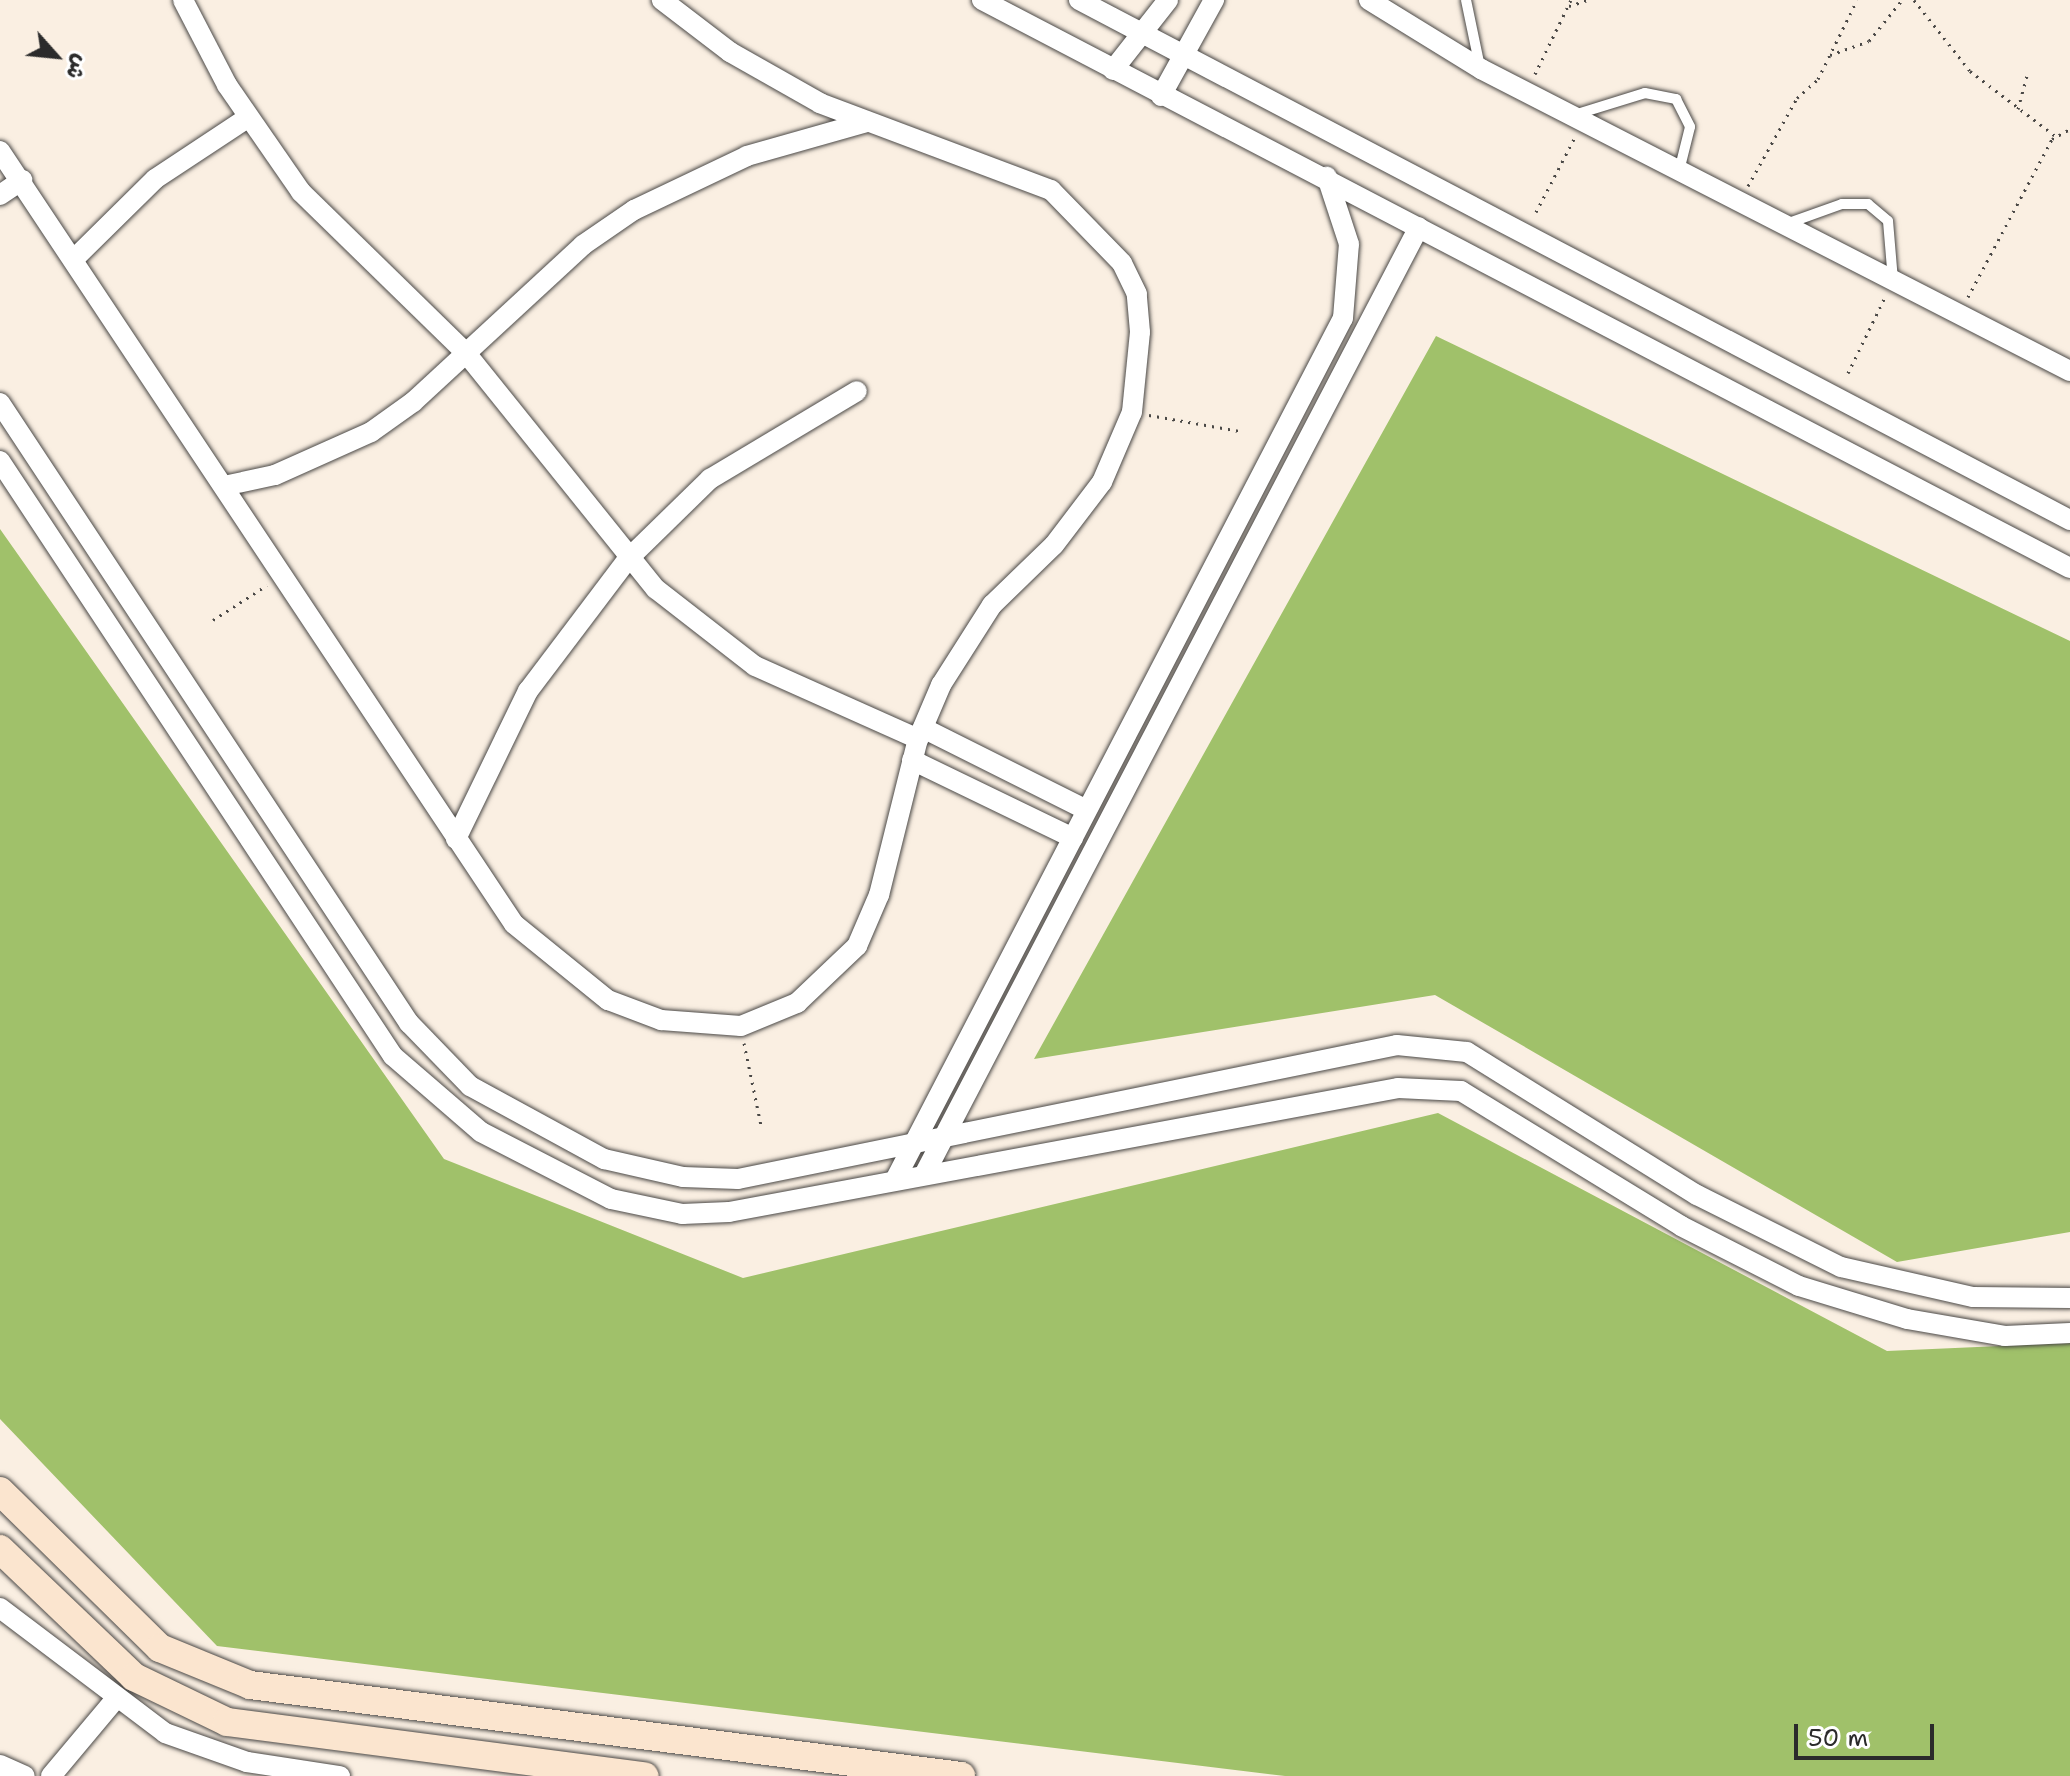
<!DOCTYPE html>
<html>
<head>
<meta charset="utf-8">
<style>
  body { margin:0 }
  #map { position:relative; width:2070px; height:1776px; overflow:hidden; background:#faefe2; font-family:"Shantell Sans","Playpen Sans Arabic",sans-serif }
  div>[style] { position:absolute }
  .green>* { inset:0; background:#a0c16a }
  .path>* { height:3px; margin-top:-1.5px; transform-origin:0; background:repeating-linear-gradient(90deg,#4a4846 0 2px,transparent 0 8px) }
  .roads { filter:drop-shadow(0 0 2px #4a4846) drop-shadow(0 0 2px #4a4846) }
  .lane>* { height:10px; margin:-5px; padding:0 5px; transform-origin:5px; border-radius:5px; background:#fff }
  .street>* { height:20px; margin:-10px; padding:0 10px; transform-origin:10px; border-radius:10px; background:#fff }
  .secondary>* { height:28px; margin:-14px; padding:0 14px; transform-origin:14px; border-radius:14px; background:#fbe5cf }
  span { translate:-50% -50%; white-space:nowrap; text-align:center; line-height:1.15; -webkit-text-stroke:6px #fff; paint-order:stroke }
  .north { position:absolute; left:16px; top:16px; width:80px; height:80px; -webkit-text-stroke:6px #fff; paint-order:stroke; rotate:117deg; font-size:22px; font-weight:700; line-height:32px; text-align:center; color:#2b2b2b }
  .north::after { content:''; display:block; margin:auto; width:28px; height:36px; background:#2b2b2b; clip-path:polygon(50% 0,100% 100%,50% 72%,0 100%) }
  .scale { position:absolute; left:1794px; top:1724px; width:140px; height:36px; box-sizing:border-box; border:4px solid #2b2b2b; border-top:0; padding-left:10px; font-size:24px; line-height:28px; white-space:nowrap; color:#2b2b2b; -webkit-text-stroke:6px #fff; paint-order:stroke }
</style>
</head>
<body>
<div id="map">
  <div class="green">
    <div style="clip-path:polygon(1436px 336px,2070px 641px,2070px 1232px,1897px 1262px,1435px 995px,1034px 1059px)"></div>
    <div style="clip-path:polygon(0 529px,444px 1159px,743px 1278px,1438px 1113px,1887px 1351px,2070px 1343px,2070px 1776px,1285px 1776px,217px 1646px,0 1419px)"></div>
  </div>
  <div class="path">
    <div style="left:1914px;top:0;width:90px;rotate:51.7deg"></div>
    <div style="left:1970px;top:71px;width:106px;rotate:37.3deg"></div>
    <div style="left:1569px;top:6px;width:20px;rotate:-18deg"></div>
    <div style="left:1830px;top:55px;width:41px;rotate:-19.7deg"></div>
    <div style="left:1869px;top:41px;width:53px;rotate:-51.2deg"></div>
    <div style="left:1535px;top:74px;width:82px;rotate:-64.1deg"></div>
    <div style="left:2018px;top:109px;width:34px;rotate:-75deg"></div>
    <div style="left:1748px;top:186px;width:101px;rotate:-60.9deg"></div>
    <div style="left:1797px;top:98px;width:28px;rotate:-42deg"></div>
    <div style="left:1818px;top:79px;width:88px;rotate:-63.7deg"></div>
    <div style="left:1536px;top:212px;width:85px;rotate:-62.5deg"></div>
    <div style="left:1968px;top:297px;width:179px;rotate:-62deg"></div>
    <div style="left:2052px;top:139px;width:21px;rotate:-29deg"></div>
    <div style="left:1848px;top:373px;width:85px;rotate:-64deg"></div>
    <div style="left:1149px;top:415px;width:92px;rotate:10deg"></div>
    <div style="left:213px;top:620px;width:64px;rotate:-32.9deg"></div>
    <div style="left:744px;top:1043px;width:84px;rotate:78.3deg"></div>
  </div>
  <div class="roads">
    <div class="lane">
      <div style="left:1466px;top:0;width:68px;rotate:78.2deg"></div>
      <div style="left:1574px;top:115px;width:74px;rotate:-17.2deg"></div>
      <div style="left:1645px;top:93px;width:32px;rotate:11deg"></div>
      <div style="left:1676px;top:99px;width:31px;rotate:63deg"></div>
      <div style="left:1690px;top:127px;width:45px;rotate:104deg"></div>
      <div style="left:1786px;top:224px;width:59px;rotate:-19.7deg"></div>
      <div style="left:1842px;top:204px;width:26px"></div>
      <div style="left:1868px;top:204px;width:26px;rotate:40deg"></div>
      <div style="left:1888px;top:221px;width:59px;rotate:85.2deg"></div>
    </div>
    <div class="street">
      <div style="left:183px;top:0;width:96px;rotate:62.6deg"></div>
      <div style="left:227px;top:85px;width:130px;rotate:55.3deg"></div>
      <div style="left:301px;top:192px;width:231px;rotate:44.3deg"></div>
      <div style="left:466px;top:353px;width:303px;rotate:51.2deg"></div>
      <div style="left:656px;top:589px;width:125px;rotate:37.9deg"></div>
      <div style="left:755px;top:666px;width:179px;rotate:24.1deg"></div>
      <div style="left:982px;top:0;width:1227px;rotate:27.57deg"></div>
      <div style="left:1079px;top:0;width:1119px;rotate:27.69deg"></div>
      <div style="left:1369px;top:0;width:132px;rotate:31.6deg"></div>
      <div style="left:1481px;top:69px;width:662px;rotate:27.15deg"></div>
      <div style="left:1113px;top:70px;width:89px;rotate:-51.8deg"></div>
      <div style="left:1161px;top:96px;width:110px;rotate:-61.1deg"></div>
      <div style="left:0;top:151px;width:928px;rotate:56.38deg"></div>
      <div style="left:514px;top:924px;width:121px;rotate:39deg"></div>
      <div style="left:608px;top:1000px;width:57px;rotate:20.7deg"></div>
      <div style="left:661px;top:1020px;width:80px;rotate:4.3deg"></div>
      <div style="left:741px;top:1026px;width:61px;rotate:-22.3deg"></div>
      <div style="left:797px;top:1003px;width:83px;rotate:-43.5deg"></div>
      <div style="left:857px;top:946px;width:56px;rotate:-66.7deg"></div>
      <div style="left:879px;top:895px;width:161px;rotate:-76deg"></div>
      <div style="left:918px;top:739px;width:59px;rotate:-66.9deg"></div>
      <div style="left:941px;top:685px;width:95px;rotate:-57.5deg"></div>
      <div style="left:992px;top:605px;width:86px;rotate:-44.1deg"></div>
      <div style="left:1054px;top:545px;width:79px;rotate:-52.7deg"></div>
      <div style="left:1102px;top:482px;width:76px;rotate:-66.8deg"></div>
      <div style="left:1132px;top:412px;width:80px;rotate:-84.3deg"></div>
      <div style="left:1140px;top:332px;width:38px;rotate:-95deg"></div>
      <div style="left:1137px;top:294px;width:34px;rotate:-116deg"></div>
      <div style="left:1122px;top:263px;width:102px;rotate:-134.2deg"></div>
      <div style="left:1051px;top:190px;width:247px;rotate:-159.4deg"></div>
      <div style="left:820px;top:103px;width:103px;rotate:-150.5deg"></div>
      <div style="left:730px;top:52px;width:86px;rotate:-142.6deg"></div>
      <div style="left:0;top:195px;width:27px;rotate:-34deg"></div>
      <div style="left:75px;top:258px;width:112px;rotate:-44.6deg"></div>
      <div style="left:155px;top:179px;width:110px;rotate:-33.5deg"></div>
      <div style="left:0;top:403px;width:743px;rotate:56.59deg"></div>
      <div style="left:409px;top:1023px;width:88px;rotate:45.9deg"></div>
      <div style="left:470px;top:1086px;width:153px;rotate:28.6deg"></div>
      <div style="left:604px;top:1159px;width:81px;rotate:12.8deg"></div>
      <div style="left:683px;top:1177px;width:55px;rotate:2.1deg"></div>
      <div style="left:738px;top:1179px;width:672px;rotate:-11.49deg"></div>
      <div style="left:1397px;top:1045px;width:70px;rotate:5.7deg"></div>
      <div style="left:1467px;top:1052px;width:271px;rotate:31.9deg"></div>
      <div style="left:1697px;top:1195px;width:161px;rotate:26.6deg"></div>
      <div style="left:1841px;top:1267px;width:135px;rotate:12.8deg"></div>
      <div style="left:1973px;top:1297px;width:97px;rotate:0.6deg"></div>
      <div style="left:0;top:461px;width:713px;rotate:56.56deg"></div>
      <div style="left:393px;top:1056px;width:116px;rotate:40.8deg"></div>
      <div style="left:481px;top:1132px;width:146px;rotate:27.3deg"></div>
      <div style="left:611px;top:1199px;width:73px;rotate:11.9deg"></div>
      <div style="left:682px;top:1214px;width:47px;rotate:-2.4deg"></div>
      <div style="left:729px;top:1212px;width:680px;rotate:-10.5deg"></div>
      <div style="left:1398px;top:1088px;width:63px;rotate:2.7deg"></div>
      <div style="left:1461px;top:1091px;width:258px;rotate:31.5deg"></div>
      <div style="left:1681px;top:1226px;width:132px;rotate:27deg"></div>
      <div style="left:1799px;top:1286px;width:113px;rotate:17deg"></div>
      <div style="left:1907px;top:1319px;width:99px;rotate:9.8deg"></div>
      <div style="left:2005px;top:1336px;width:65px;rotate:-2.6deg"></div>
      <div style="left:224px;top:486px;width:52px;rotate:-12.2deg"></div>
      <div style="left:275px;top:475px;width:105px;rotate:-24.1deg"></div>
      <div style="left:371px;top:432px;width:52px;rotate:-35.5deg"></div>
      <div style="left:413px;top:402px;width:231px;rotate:-42.7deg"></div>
      <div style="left:583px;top:245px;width:62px;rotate:-34.5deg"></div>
      <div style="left:634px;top:210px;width:125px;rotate:-25.5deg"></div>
      <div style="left:747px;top:156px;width:125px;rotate:-15.8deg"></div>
      <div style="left:923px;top:728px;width:183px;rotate:26.6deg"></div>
      <div style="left:912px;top:760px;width:179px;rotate:25.8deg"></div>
      <div style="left:456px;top:839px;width:165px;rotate:-64.1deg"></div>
      <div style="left:528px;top:691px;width:166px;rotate:-52.9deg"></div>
      <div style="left:628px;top:559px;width:115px;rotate:-44.3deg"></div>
      <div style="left:710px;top:479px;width:171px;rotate:-30.9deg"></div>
      <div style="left:924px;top:1175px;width:1069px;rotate:-62.43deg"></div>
      <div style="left:895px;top:1180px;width:971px;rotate:-62.54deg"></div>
      <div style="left:1343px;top:318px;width:74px;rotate:-85.4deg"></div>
      <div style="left:1349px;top:244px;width:71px;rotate:-108.2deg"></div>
      <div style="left:0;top:1608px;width:207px;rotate:37.1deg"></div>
      <div style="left:165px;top:1733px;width:87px;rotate:19.5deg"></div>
      <div style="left:247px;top:1762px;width:94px;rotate:8.6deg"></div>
      <div style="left:0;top:1765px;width:27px;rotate:24deg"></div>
      <div style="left:51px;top:1776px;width:98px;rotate:-50deg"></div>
    </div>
    <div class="secondary">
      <div style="left:0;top:1491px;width:224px;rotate:44.5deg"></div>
      <div style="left:160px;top:1648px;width:97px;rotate:22.3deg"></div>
      <div style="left:250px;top:1685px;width:717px;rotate:7.29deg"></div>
      <div style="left:0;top:1549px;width:185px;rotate:43.7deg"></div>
      <div style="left:134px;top:1677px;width:103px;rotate:25.8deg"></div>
      <div style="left:227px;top:1722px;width:421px;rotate:7.4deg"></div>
    </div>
  </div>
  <div class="north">ش</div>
  <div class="scale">50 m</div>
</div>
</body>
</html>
